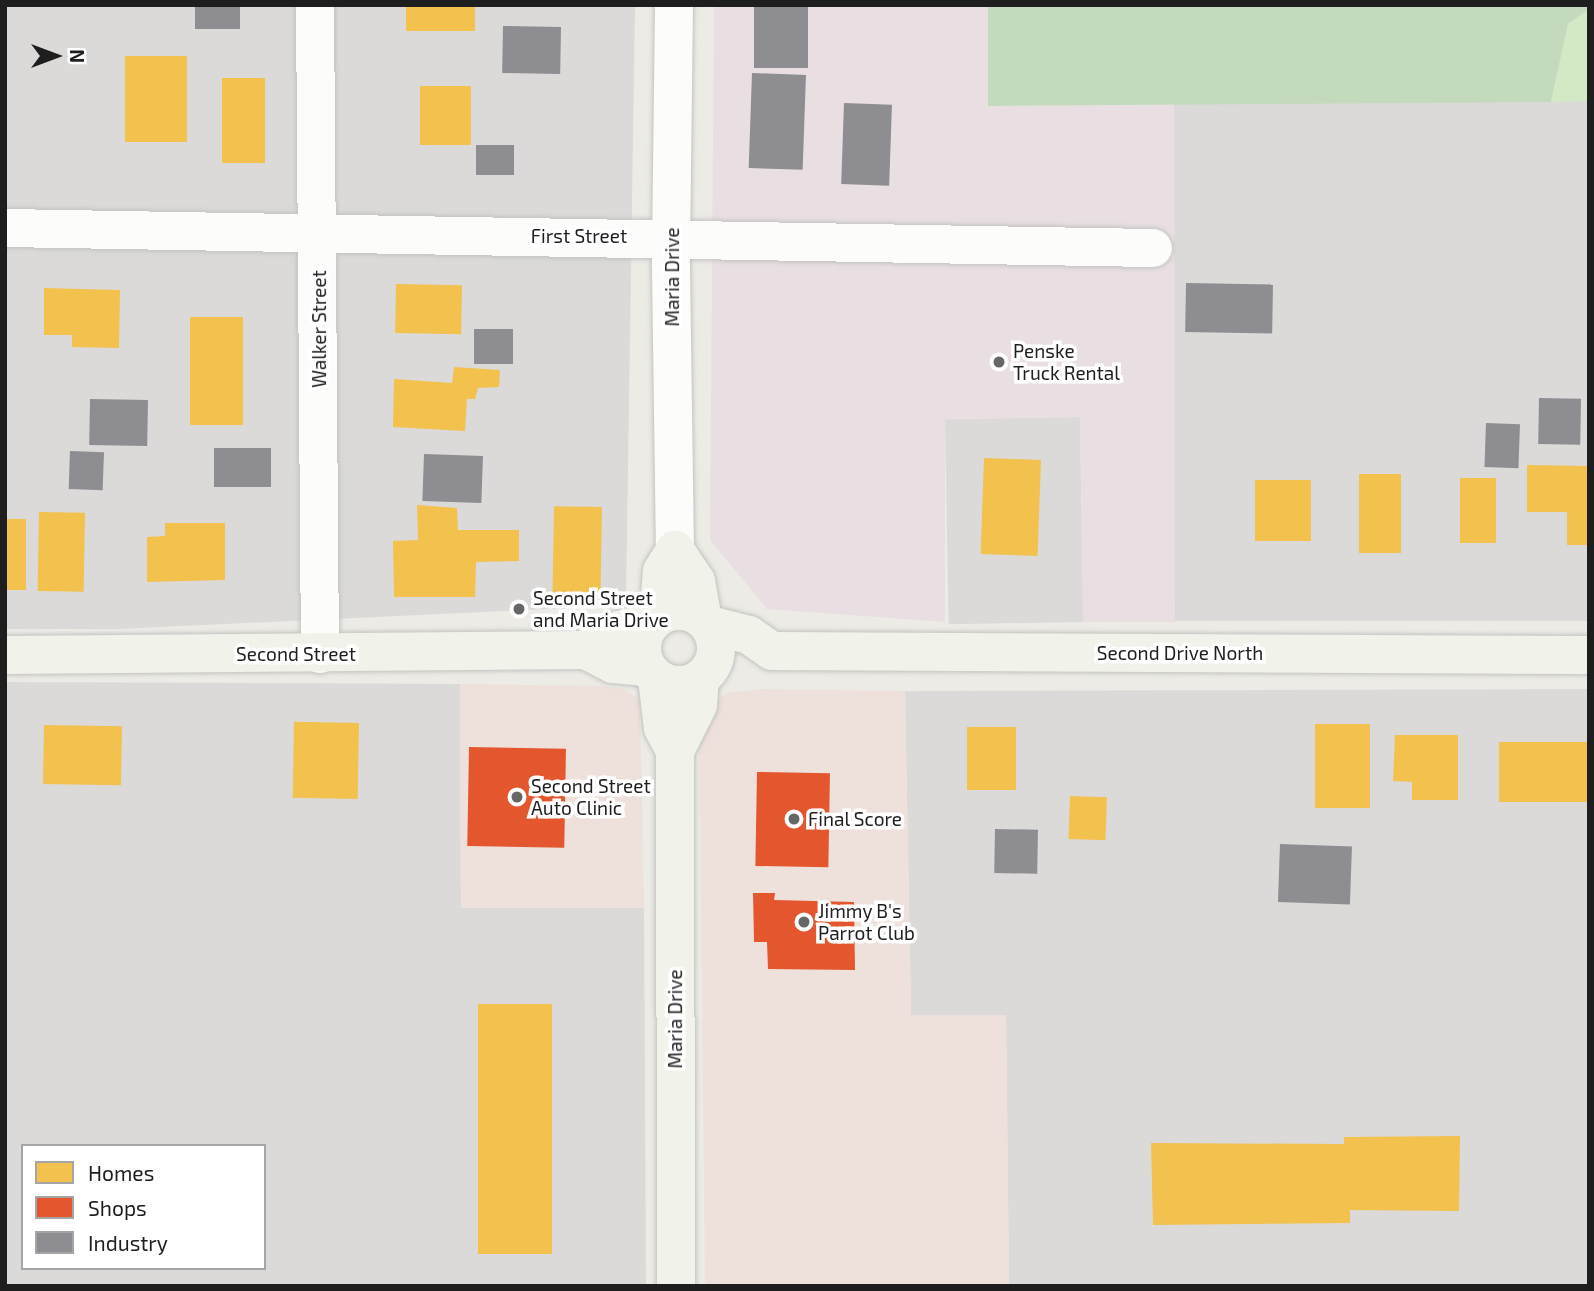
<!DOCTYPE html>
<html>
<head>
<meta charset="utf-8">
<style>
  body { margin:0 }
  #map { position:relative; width:1594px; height:1291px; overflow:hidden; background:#ecebe6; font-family:"Exo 2",sans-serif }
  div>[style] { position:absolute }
  .residential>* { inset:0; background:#dbdad8; transform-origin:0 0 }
  .commercial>* { inset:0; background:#eee1dc }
  .industrial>* { inset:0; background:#e9dfe3 }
  .grass>* { inset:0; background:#d3e9c6 }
  .forest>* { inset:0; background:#c3dabc }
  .homes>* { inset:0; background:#f2c14e; transform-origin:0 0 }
  .shops>* { inset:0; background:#e4572e; transform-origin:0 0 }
  .industry>* { inset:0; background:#8d8d92; transform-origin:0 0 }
  .roads { filter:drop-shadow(0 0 2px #c3c3c1) drop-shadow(0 0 2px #c3c3c1) }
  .street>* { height:38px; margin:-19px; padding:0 19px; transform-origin:19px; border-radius:19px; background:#fcfcfb }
  .secondary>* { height:38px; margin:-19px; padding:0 19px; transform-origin:19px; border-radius:19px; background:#f1f3ea }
  .secondary>.ring { margin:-19px; padding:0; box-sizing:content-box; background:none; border:38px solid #f1f3ea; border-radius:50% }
  .dots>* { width:19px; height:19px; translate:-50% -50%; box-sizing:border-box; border:4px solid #fff; border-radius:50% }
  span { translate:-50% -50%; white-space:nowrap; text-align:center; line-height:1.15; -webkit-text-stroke:7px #fff; paint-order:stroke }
  .street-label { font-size:19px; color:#1e1e1e }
  .poi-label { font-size:19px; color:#1e1e1e }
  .left { translate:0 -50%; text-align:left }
  .frame { position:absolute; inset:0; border:7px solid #1e1e1e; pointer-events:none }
  .legend { position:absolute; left:21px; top:1144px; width:245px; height:126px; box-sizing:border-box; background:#fff; border:2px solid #a5a5a5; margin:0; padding:9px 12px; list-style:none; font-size:21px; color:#1e1e1e }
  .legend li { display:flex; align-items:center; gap:14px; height:35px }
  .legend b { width:35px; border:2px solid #a5a5a5 }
  .north { position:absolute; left:21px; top:21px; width:70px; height:70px; -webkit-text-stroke:5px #fff; paint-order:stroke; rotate:90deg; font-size:19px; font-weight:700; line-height:28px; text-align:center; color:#1e1e1e }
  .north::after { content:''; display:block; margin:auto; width:24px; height:32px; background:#1e1e1e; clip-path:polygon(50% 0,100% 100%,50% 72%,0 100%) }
</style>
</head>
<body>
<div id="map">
  <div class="residential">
    <div style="clip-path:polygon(5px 5px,635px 5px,626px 598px,611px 606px,119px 629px,5px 629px)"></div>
    <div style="left:1589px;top:101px;width:520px;height:415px;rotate:90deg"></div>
    <div style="left:1080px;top:417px;width:205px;height:135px;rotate:89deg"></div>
    <div style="clip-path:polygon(evenodd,5px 682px,460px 684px,461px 907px,644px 908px,646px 1286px,5px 1286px,5px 682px,23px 1146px,264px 1146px,264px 1268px,23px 1268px,23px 1146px)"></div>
    <div style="clip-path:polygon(1589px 689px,1589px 1286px,1009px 1286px,1006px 1015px,911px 1015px,905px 691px)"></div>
  </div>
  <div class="commercial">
    <div style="clip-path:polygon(460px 684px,602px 686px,624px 689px,640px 700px,644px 908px,461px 908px)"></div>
    <div style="clip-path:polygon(760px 689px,905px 691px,911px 1015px,1006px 1015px,1009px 1286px,705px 1286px,699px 721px,707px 704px,727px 693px)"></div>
  </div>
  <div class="industrial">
    <div style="clip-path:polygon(714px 5px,988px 5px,988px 106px,1174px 105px,1175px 622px,1083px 622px,1080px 417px,945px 419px,945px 622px,767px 609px,710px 540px)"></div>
  </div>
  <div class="grass">
    <div style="clip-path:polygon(1589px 9px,1589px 101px,1551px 102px,1568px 24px)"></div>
  </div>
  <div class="forest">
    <div style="clip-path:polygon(988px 5px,1589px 5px,1589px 9px,1568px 24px,1551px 102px,988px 106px)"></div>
  </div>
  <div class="homes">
    <div style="left:406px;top:5px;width:69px;height:26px"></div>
    <div style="left:125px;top:56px;width:62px;height:86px"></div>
    <div style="left:222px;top:78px;width:43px;height:85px"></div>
    <div style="left:420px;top:86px;width:51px;height:59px"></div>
    <div style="left:396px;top:284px;width:66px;height:49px;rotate:1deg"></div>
    <div style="clip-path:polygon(44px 288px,120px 290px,119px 348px,72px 347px,72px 335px,44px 335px)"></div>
    <div style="left:190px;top:317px;width:53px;height:108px"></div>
    <div style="clip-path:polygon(454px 367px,500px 370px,499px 387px,478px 388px,475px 399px,467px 399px,465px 431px,393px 427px,394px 379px,452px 383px)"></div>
    <div style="left:984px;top:458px;width:57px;height:96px;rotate:2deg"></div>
    <div style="clip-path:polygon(1527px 465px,1589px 466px,1589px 545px,1567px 545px,1567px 512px,1527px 512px)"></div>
    <div style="left:1359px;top:474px;width:42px;height:79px"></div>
    <div style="left:1460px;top:478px;width:36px;height:65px"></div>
    <div style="left:1255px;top:480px;width:56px;height:61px"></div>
    <div style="clip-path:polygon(417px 505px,457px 508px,458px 530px,519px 530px,519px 561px,476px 562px,475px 597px,394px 597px,393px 541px,418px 540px)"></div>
    <div style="left:602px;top:507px;width:88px;height:48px;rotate:91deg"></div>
    <div style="left:39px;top:512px;width:46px;height:79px;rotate:1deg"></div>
    <div style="left:5px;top:519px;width:21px;height:71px"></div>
    <div style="clip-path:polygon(165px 523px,225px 523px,225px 580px,147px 582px,147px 537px,165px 536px)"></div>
    <div style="left:359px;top:723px;width:76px;height:65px;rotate:91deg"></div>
    <div style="left:1370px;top:724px;width:84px;height:55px;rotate:90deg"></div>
    <div style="left:44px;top:725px;width:78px;height:59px;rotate:1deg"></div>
    <div style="left:967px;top:727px;width:49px;height:63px"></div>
    <div style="clip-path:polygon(1395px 735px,1458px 735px,1458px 800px,1412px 800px,1412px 782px,1393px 781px)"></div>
    <div style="left:1589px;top:742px;width:60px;height:90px;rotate:90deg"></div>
    <div style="left:1070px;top:796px;width:37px;height:43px;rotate:2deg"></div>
    <div style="left:478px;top:1004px;width:74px;height:250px"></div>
    <div style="clip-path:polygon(1460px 1136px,1459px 1211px,1350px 1210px,1350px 1223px,1153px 1225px,1151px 1143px,1344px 1144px,1344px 1137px)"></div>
  </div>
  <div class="shops">
    <div style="left:469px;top:747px;width:97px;height:99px;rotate:1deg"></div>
    <div style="left:757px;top:772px;width:73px;height:94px;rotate:1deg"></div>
    <div style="clip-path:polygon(753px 893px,775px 893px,774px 900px,854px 902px,855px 970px,768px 969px,767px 942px,754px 942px)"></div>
  </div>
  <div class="industry">
    <div style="left:195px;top:5px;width:45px;height:24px"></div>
    <div style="left:754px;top:5px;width:54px;height:63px"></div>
    <div style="left:503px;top:26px;width:58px;height:47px;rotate:1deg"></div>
    <div style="left:752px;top:73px;width:54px;height:95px;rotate:2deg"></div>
    <div style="left:844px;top:103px;width:48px;height:81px;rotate:2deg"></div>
    <div style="left:476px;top:145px;width:38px;height:30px"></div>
    <div style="left:1186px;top:283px;width:87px;height:49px;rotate:1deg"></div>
    <div style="left:474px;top:329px;width:39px;height:35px"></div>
    <div style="left:1539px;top:398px;width:42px;height:46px;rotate:1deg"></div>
    <div style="left:90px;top:399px;width:58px;height:46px;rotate:1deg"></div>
    <div style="left:1486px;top:423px;width:34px;height:44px;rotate:2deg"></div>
    <div style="left:214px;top:448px;width:57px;height:39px"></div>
    <div style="left:70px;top:451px;width:34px;height:38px;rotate:2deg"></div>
    <div style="left:424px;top:454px;width:59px;height:47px;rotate:2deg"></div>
    <div style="left:995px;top:829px;width:43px;height:44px;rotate:1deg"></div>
    <div style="left:1280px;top:844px;width:72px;height:58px;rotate:2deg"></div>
  </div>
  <div class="roads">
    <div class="street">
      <div style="left:315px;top:5px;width:649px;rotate:89.56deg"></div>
      <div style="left:674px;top:5px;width:263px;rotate:90.7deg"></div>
      <div style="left:671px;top:268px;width:282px;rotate:89.2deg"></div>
      <div style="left:5px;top:228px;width:1148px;rotate:1deg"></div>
    </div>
    <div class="secondary">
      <div class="ring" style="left:642px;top:611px;width:36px;height:36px"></div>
      <div style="left:658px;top:617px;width:46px;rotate:-85deg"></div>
      <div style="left:662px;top:571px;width:25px;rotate:-58deg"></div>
      <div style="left:675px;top:550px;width:37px;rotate:56deg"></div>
      <div style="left:696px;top:581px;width:39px;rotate:80deg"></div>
      <div style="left:709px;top:625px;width:41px;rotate:14deg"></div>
      <div style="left:749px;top:635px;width:28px;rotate:35deg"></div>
      <div style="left:772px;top:651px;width:817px;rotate:0.28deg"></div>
      <div style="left:5px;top:655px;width:581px;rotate:-0.49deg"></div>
      <div style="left:647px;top:667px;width:34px;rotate:-175deg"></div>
      <div style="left:613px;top:664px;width:30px;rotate:-153deg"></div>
      <div style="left:586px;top:650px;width:39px;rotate:-31deg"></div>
      <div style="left:619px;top:630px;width:35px;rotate:-15deg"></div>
      <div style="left:657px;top:678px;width:50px;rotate:83.2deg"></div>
      <div style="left:663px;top:728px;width:26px;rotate:62deg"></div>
      <div style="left:675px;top:751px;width:51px;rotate:-63.4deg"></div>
      <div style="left:698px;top:705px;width:26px;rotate:-86deg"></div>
      <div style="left:675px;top:751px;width:535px;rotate:89.89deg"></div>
    </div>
  </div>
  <div class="dots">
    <div style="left:999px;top:362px;background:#666664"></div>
    <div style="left:519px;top:609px;background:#666664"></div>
    <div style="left:517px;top:797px;background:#666664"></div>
    <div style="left:794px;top:819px;background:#666664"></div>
    <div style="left:804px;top:922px;background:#666664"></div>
  </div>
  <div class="street-label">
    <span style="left:579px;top:236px">First Street</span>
    <span style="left:672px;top:277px;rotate:-90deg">Maria Drive</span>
    <span style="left:319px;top:329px;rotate:-90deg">Walker Street</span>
    <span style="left:1180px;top:653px">Second Drive North</span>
    <span style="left:296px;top:654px">Second Street</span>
    <span style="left:675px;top:1019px;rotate:-90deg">Maria Drive</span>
  </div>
  <div class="poi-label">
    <span class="left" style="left:1013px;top:362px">Penske<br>Truck Rental</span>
    <span class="left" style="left:533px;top:609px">Second Street<br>and Maria Drive</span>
    <span class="left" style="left:531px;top:797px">Second Street<br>Auto Clinic</span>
    <span class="left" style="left:808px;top:819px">Final Score</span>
    <span class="left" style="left:818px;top:922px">Jimmy B's<br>Parrot Club</span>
  </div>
  <div class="frame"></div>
  <ul class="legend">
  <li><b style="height:19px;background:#f2c14e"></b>Homes</li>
  <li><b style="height:19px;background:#e4572e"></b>Shops</li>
  <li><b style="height:19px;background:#8d8d92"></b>Industry</li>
  </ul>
  <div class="north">N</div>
</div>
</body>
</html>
